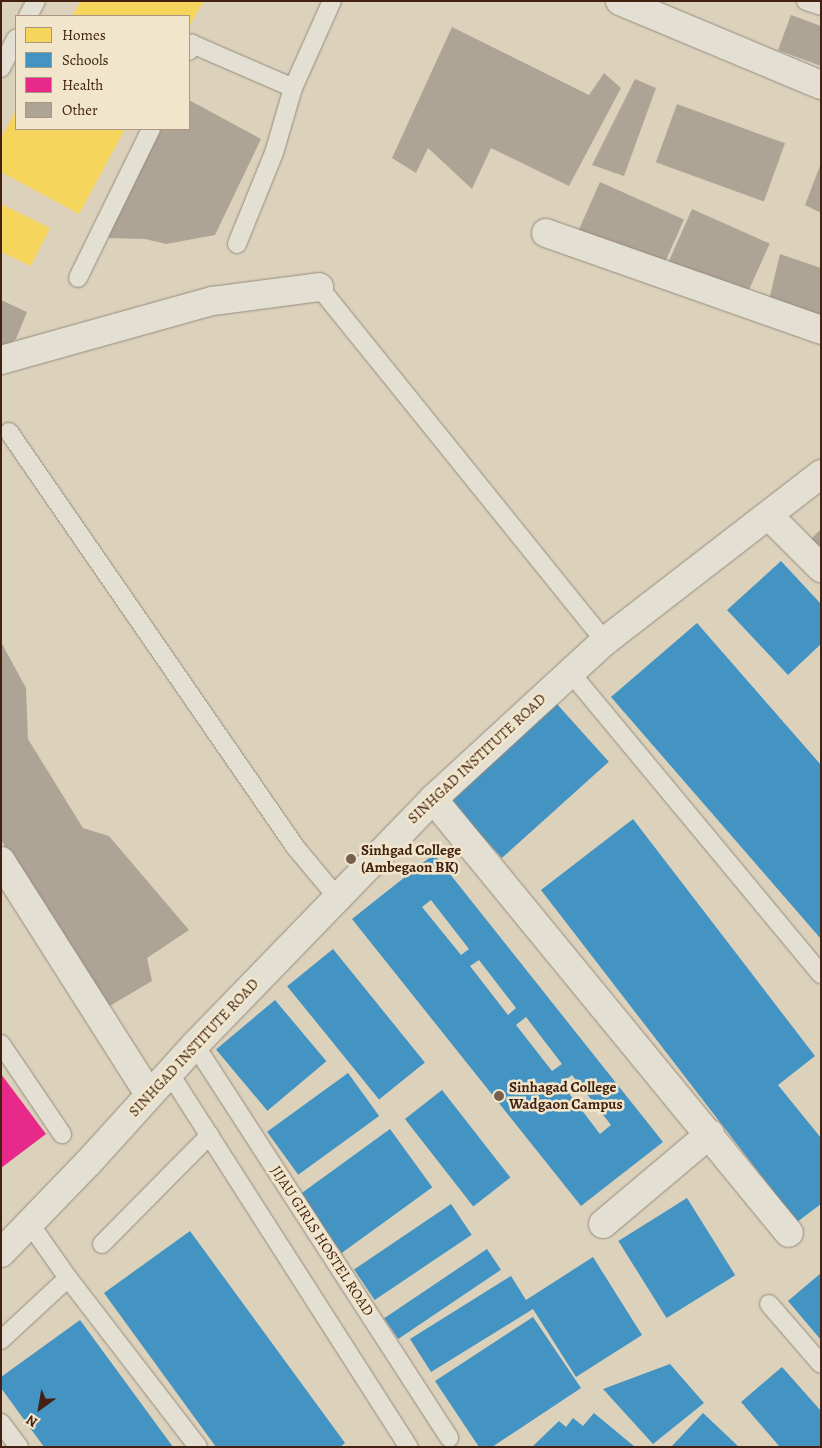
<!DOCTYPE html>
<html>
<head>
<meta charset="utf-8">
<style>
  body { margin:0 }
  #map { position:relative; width:822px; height:1448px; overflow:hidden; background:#dcd2bc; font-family:Alegreya,serif }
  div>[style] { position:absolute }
  .homes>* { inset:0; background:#f6d55c }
  .schools>* { inset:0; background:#4393c3; transform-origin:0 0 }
  .health>* { inset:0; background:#e7298a }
  .building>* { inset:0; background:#aea495; transform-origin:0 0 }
  .roads { filter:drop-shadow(0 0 1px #958b7d) drop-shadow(0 0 1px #958b7d) }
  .service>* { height:18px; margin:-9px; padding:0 9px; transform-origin:9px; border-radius:9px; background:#e4dfd3 }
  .minor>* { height:28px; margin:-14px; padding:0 14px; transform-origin:14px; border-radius:14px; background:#e4dfd3 }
  .dots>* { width:14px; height:14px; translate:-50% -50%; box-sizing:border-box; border:2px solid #f1e6cb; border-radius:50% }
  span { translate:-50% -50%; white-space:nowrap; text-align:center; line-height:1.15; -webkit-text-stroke:5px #f1e6cb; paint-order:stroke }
  .street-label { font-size:15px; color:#422112 }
  .poi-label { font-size:15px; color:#422112; font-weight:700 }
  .left { translate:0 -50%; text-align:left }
  .frame { position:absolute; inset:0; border:2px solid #422112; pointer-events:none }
  .legend { position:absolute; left:15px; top:15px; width:175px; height:115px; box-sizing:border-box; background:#f1e6cb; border:1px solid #ab9781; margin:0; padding:6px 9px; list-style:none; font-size:15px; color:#422112 }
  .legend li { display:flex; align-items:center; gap:10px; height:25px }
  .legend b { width:25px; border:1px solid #ab9781 }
  .north { position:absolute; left:15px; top:1383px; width:50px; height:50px; -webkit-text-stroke:4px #f1e6cb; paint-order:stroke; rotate:212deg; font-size:14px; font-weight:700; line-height:20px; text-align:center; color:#422112 }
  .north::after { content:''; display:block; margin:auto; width:18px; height:22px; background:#422112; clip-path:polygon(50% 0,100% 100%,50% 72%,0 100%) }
</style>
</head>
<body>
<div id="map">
  <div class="homes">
    <div style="clip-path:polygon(81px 1px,204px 1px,189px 26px,189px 16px,72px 16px)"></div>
    <div style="clip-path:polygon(16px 111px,16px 129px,125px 129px,79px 214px,1px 172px,1px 138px)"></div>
    <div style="clip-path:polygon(1px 204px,50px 228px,31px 266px,1px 252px)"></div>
  </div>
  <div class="schools">
    <div style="clip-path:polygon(781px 561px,821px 604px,821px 644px,788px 675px,727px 610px)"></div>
    <div style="clip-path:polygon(697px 623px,821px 765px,821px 939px,611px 697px)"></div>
    <div style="left:556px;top:703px;width:79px;height:144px;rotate:48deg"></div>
    <div style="clip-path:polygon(633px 819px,815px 1056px,778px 1085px,821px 1138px,821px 1204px,797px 1222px,541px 890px)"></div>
    <div style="clip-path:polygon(evenodd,434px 854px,663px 1142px,581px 1206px,352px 919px,434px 854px,431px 900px,469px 949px,461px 955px,422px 907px,431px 900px,434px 854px,479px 960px,516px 1008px,508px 1015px,470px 966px,479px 960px,434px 854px,526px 1017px,562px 1064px,552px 1071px,516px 1025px,526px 1017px,434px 854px,572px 1075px,611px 1125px,600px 1134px,561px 1083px,572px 1075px)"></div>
    <div style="left:333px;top:949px;width:146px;height:59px;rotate:51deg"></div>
    <div style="left:275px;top:1000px;width:80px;height:77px;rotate:50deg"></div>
    <div style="left:348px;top:1073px;width:53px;height:100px;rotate:54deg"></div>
    <div style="left:442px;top:1090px;width:111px;height:47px;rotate:52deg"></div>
    <div style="left:390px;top:1129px;width:72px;height:112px;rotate:54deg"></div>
    <div style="left:687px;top:1198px;width:91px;height:81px;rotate:58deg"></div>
    <div style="left:451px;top:1204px;width:37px;height:117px;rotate:56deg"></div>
    <div style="clip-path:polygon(190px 1231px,345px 1443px,340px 1447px,216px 1447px,104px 1293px)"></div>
    <div style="left:487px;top:1249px;width:25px;height:124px;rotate:56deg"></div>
    <div style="clip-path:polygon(593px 1257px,642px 1335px,576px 1377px,533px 1309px,431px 1372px,410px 1339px,511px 1276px,526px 1300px)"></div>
    <div style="clip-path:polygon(821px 1273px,821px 1340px,788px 1301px)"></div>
    <div style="clip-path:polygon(533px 1317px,581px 1388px,492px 1447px,479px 1447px,435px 1381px)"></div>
    <div style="clip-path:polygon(80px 1320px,173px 1447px,44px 1447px,1px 1388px,1px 1377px)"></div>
    <div style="clip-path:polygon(670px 1364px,704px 1403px,653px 1444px,603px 1389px)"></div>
    <div style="clip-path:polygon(782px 1367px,821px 1411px,821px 1447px,780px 1447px,741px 1402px)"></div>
    <div style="clip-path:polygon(594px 1413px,635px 1447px,532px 1447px,559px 1421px,566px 1427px,573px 1418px,583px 1426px)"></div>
    <div style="clip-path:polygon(703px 1413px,739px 1447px,671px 1447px)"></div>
  </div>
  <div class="health">
    <div style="clip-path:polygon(1px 1074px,46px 1134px,1px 1168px)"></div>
  </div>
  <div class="building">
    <div style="clip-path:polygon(791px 15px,821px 26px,821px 66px,778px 50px)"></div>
    <div style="clip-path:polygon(452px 27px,589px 95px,604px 73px,621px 88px,569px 186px,491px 148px,472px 189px,428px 148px,416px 173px,392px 158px)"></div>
    <div style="clip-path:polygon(635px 79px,656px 88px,624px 176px,592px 165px)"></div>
    <div style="clip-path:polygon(189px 100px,261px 139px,215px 235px,166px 244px,145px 239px,106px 238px,161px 129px,189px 129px)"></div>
    <div style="left:677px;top:104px;width:115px;height:62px;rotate:20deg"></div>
    <div style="clip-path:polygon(821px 163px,821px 213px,805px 205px)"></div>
    <div style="left:600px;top:182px;width:92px;height:59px;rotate:24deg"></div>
    <div style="left:692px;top:209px;width:85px;height:64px;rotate:24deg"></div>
    <div style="clip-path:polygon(780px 254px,821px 268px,821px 320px,769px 300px)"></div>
    <div style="clip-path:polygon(1px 300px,27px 312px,16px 339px,1px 350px)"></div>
    <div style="clip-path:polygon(821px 529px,821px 553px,809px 541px)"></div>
    <div style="clip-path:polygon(1px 642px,26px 688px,28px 739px,83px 828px,109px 836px,189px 930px,147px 958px,152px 981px,108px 1007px,1px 840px)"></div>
  </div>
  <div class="roads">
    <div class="service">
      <div style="left:806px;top:1px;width:16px;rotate:18deg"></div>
      <div style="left:28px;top:16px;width:17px;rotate:-62deg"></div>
      <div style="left:189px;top:51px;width:8px;rotate:-67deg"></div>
      <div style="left:192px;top:44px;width:110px;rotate:23.5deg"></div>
      <div style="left:1px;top:68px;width:33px;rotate:-63deg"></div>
      <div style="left:237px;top:244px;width:98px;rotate:-67.9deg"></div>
      <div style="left:274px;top:153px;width:68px;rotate:-73.7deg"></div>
      <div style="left:293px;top:88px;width:95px;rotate:-65.9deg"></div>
      <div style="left:78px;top:278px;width:166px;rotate:-63.9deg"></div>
      <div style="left:319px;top:287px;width:455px;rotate:51.1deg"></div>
      <div style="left:9px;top:432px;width:505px;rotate:55.4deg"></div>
      <div style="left:296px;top:848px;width:62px;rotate:50.2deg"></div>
      <div style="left:570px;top:672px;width:393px;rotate:50.3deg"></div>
      <div style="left:1px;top:1044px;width:109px;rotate:55.9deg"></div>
      <div style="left:195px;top:1045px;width:468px;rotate:57.1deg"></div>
      <div style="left:170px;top:1074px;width:443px;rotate:57.4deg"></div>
      <div style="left:30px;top:1224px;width:66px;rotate:54.9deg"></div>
      <div style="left:68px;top:1278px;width:213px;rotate:52.4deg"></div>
      <div style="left:102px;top:1244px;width:153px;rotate:-45.3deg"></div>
      <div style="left:769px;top:1304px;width:79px;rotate:49.1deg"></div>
      <div style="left:1px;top:1340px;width:91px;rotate:-42.8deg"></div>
      <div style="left:1px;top:1423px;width:30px;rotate:53deg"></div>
    </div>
    <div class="minor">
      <div style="left:620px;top:1px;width:218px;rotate:22.7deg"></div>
      <div style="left:546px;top:233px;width:292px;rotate:19.4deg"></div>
      <div style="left:1px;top:360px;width:220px;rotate:-15.6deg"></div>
      <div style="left:213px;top:301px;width:107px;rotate:-7.5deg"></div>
      <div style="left:769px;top:516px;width:74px;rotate:45deg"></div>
      <div style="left:433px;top:799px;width:561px;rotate:50.64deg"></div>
      <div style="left:1px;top:861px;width:276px;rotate:57.6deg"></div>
      <div style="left:603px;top:1224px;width:140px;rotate:-40.1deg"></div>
      <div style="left:1px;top:1253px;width:125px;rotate:-46deg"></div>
      <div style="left:88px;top:1163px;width:159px;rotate:-47.8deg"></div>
      <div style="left:195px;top:1045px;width:342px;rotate:-45.9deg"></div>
      <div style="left:433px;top:799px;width:234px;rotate:-42.6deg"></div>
      <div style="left:605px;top:641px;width:273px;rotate:-37.7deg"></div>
    </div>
  </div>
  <div class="dots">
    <div style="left:351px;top:859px;background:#785f4e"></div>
    <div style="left:499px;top:1096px;background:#785f4e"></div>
  </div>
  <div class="street-label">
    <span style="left:477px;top:759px;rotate:-43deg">SINHGAD INSTITUTE ROAD</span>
    <span style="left:194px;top:1048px;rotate:-47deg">SINHGAD INSTITUTE ROAD</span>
    <span style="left:322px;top:1241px;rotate:57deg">JIJAU GIRLS HOSTEL ROAD</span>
  </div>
  <div class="poi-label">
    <span class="left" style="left:361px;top:859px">Sinhgad College<br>(Ambegaon BK)</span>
    <span class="left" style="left:509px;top:1096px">Sinhagad College<br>Wadgaon Campus</span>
  </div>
  <div class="frame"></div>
  <ul class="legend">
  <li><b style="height:14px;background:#f6d55c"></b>Homes</li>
  <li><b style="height:14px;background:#4393c3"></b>Schools</li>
  <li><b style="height:14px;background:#e7298a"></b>Health</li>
  <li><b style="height:14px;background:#aea495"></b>Other</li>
  </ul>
  <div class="north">N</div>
</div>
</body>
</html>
